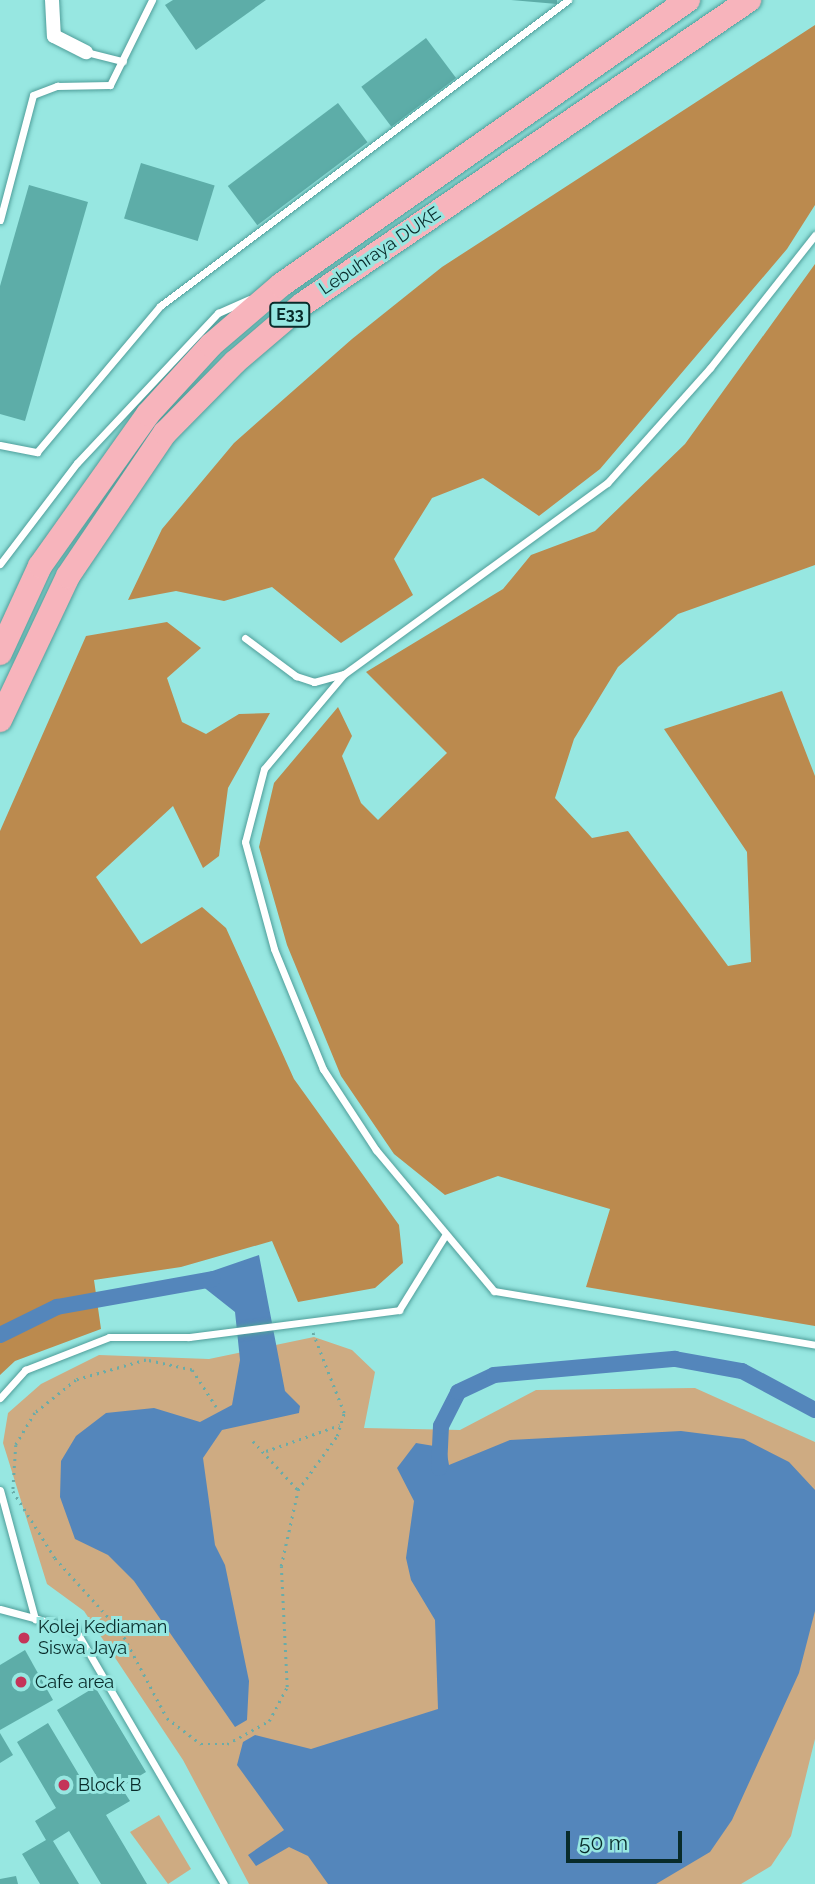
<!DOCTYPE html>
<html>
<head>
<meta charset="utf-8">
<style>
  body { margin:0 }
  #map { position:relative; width:815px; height:1884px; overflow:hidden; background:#97e7e1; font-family:Raleway,sans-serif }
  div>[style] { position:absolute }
  .green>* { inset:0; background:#ceab82 }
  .forest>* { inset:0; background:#bb8a4e }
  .water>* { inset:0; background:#5486bb }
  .canal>* { height:16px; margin:-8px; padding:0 8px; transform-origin:8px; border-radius:8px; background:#5486bb }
  .building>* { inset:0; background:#5dada8; transform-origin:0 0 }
  .path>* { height:2.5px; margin-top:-1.25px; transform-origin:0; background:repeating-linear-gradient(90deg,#6aaca8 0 2px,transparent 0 7px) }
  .roads { filter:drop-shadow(0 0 2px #4f9e9a) drop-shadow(0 0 2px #4f9e9a) }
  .service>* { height:7px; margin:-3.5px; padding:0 3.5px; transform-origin:3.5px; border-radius:3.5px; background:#fff }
  .minor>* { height:14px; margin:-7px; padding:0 7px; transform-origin:7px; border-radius:7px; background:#fff }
  .motorway>* { height:24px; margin:-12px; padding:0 12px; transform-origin:12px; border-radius:12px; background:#f7b4bc }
  .dots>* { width:19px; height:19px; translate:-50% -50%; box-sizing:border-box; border:4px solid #97e7e1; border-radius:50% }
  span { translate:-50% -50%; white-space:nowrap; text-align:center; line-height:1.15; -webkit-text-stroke:6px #97e7e1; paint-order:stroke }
  .shield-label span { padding:2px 5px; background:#97e7e1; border:2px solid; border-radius:5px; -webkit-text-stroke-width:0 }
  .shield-label { font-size:16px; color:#082b2a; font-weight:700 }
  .street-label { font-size:18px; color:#082b2a }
  .poi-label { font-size:18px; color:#082b2a }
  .left { translate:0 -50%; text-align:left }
  .scale { position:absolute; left:566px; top:1831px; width:116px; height:32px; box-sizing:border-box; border:4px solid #082b2a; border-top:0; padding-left:9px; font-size:21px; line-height:24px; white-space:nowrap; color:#082b2a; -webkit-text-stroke:5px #97e7e1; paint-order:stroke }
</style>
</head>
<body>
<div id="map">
  <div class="green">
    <div style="clip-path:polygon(314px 1337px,352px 1350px,375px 1372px,364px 1428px,460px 1430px,536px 1390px,695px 1388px,815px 1442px,815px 1739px,791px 1836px,771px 1866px,741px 1884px,249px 1884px,183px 1760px,84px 1611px,47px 1584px,3px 1443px,8px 1413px,41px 1384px,99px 1355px,209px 1359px)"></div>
    <div style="clip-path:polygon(159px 1815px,191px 1869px,168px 1884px,130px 1832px)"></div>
  </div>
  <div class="forest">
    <div style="clip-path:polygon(815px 25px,815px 205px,787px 249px,600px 469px,539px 516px,483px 478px,432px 498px,394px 559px,413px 595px,341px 643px,272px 587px,224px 601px,176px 591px,128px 600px,162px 529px,234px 443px,352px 339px,442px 267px)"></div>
    <div style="clip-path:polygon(815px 264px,815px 565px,678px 614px,618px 667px,574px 739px,555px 798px,592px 838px,628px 831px,728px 966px,751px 962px,747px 852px,664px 729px,782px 691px,815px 776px,815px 1326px,586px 1287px,610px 1209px,498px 1176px,445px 1195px,394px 1154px,341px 1076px,287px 945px,259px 847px,274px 783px,338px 707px,352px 736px,342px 756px,361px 803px,378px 820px,447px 753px,366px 672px,503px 589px,531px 555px,595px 531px,685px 444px)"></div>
    <div style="clip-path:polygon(167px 622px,201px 648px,167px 678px,182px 722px,206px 734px,239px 714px,270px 713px,228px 788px,219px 856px,203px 868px,173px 806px,96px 877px,141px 944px,202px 907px,226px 928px,294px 1079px,399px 1225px,403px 1263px,375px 1288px,298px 1302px,272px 1241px,181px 1267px,94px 1280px,101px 1329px,15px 1361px,0 1375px,0 831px,86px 636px)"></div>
  </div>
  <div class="water">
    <div style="clip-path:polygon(259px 1255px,285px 1391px,300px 1406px,299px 1413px,222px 1430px,203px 1458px,215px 1545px,225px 1565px,249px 1681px,247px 1720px,235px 1727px,134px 1581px,108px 1555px,75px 1539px,60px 1497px,61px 1461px,76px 1436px,106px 1413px,154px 1408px,200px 1422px,232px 1405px,240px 1360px,235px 1312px,192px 1278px)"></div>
    <div style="clip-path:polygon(681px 1431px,744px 1439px,789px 1462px,815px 1490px,815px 1611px,799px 1673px,732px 1820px,710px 1852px,656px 1884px,328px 1884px,308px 1856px,289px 1847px,256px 1866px,248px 1855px,284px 1830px,237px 1765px,243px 1742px,255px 1735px,311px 1749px,438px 1709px,435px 1620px,411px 1580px,406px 1558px,414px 1501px,397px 1468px,416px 1443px,446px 1448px,449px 1465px,510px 1440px)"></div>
  </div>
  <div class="canal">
    <div style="left:0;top:1335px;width:64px;rotate:-26.2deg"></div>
    <div style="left:57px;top:1307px;width:158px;rotate:-10.2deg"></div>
    <div style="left:439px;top:1468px;width:42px;rotate:-87.3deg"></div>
    <div style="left:441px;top:1426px;width:38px;rotate:-63deg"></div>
    <div style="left:458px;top:1392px;width:40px;rotate:-25deg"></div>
    <div style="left:494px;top:1375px;width:182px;rotate:-5.1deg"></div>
    <div style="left:675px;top:1359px;width:68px;rotate:10.2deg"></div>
    <div style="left:742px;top:1371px;width:83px;rotate:28.1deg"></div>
  </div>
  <div class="building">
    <div style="clip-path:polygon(173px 0,266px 0,196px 50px,165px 5px)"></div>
    <div style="clip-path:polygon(511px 0,557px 0,557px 4px)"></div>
    <div style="left:426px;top:38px;width:50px;height:81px;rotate:53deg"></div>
    <div style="left:338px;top:103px;width:49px;height:138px;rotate:53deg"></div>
    <div style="left:141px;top:163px;width:77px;height:58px;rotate:17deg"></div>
    <div style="clip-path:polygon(29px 185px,88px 202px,25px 421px,0 414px,0 286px)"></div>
    <div style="clip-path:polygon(25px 1650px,53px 1700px,0 1730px,0 1665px)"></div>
    <div style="clip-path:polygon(95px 1687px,146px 1772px,121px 1787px,130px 1801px,106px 1815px,147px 1884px,101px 1884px,69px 1831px,53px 1841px,79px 1884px,40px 1884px,22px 1854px,46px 1840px,35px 1821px,56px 1808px,17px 1742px,48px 1723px,88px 1790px,100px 1782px,57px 1710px)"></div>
    <div style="clip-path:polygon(0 1733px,13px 1755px,0 1763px)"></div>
    <div style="clip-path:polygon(16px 1876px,18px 1884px,0 1884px,0 1879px)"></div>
  </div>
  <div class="path">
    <div style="left:216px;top:1407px;width:44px;rotate:-123deg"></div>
    <div style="left:192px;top:1370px;width:47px;rotate:-167.7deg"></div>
    <div style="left:146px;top:1360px;width:73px;rotate:164.1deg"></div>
    <div style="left:76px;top:1380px;width:53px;rotate:141.2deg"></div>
    <div style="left:35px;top:1413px;width:37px;rotate:121deg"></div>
    <div style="left:16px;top:1445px;width:46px;rotate:93.7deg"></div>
    <div style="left:13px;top:1491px;width:79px;rotate:57.9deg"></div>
    <div style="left:55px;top:1558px;width:98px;rotate:47.9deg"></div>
    <div style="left:121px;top:1631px;width:98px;rotate:62.1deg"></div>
    <div style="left:167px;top:1718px;width:43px;rotate:37.4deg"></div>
    <div style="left:201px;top:1744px;width:26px"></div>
    <div style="left:227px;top:1744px;width:48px;rotate:-28.7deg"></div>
    <div style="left:269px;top:1721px;width:38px;rotate:-62deg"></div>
    <div style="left:287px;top:1687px;width:121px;rotate:-92.8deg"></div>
    <div style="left:281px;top:1566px;width:78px;rotate:-77.4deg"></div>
    <div style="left:298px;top:1490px;width:67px;rotate:-54.2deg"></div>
    <div style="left:337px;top:1436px;width:24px;rotate:-73deg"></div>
    <div style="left:344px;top:1413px;width:88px;rotate:-111.3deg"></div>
    <div style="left:253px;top:1441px;width:67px;rotate:47.4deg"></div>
    <div style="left:266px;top:1451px;width:78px;rotate:-19.4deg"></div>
  </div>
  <div class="roads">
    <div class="service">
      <div style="left:86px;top:52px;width:38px;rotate:14deg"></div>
      <div style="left:0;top:220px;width:129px;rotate:-75.2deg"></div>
      <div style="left:33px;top:95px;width:26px;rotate:-21deg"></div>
      <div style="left:57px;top:86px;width:53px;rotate:-1.1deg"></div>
      <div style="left:110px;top:85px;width:95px;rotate:-63.7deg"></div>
      <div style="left:815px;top:235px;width:169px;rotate:128.3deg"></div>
      <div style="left:710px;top:368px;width:154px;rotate:131.8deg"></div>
      <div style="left:607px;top:483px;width:325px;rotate:144deg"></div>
      <div style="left:344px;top:674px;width:124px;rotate:130.1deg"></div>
      <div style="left:264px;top:769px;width:75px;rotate:104.6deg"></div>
      <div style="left:245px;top:842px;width:111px;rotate:74.8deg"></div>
      <div style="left:274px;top:949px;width:130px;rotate:67.8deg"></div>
      <div style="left:323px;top:1069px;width:97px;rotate:56.8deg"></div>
      <div style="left:376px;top:1150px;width:184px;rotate:50.1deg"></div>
      <div style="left:494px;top:1291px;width:326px;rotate:9.5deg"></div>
      <div style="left:0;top:445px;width:38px;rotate:11deg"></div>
      <div style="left:37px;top:452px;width:191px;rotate:-49.9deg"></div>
      <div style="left:160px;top:306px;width:510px;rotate:-36.87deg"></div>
      <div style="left:0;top:564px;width:127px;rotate:-52.7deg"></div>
      <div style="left:77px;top:463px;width:206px;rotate:-46.8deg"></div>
      <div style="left:218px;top:313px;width:34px;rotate:-24deg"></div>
      <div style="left:245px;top:638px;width:64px;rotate:36.7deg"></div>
      <div style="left:296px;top:676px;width:19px;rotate:18deg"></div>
      <div style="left:314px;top:682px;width:30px;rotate:-15deg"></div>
      <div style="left:0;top:1398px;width:38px;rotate:-48deg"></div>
      <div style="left:25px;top:1370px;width:90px;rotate:-21.4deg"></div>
      <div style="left:109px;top:1337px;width:80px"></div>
      <div style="left:189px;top:1337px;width:212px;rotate:-7.3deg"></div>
      <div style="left:399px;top:1310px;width:89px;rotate:-58.3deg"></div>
      <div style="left:0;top:1490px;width:134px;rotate:74.8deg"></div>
      <div style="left:0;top:1609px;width:78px;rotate:14.9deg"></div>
      <div style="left:75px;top:1629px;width:295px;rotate:59.7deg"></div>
    </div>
    <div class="minor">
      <div style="left:52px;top:0;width:36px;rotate:87deg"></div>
      <div style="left:54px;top:36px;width:36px;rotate:27deg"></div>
    </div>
    <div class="motorway">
      <div style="left:0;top:653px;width:96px;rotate:-65.3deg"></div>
      <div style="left:40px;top:566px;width:186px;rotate:-54.6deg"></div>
      <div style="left:148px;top:414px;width:93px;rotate:-47.6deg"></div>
      <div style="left:211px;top:345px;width:92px;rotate:-40.6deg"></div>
      <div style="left:281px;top:285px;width:497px;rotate:-35deg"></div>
      <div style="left:0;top:720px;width:159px;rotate:-64.7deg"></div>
      <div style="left:68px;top:576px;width:173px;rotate:-55.9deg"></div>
      <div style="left:165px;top:433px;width:100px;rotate:-45.4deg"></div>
      <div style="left:235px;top:362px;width:89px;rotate:-40.5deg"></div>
      <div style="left:303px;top:304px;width:540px;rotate:-34.28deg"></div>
    </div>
  </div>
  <div class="dots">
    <div style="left:24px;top:1638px;background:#c43459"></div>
    <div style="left:21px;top:1682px;background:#c43459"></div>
    <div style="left:64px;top:1785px;background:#c43459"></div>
  </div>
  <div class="shield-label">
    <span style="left:290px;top:315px">E33</span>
  </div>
  <div class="street-label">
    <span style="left:380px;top:251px;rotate:-34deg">Lebuhraya DUKE</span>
  </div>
  <div class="poi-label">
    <span class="left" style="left:38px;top:1638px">Kolej Kediaman<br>Siswa Jaya</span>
    <span class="left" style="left:35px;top:1682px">Cafe area</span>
    <span class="left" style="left:78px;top:1785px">Block B</span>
  </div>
  <div class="scale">50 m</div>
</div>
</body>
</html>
